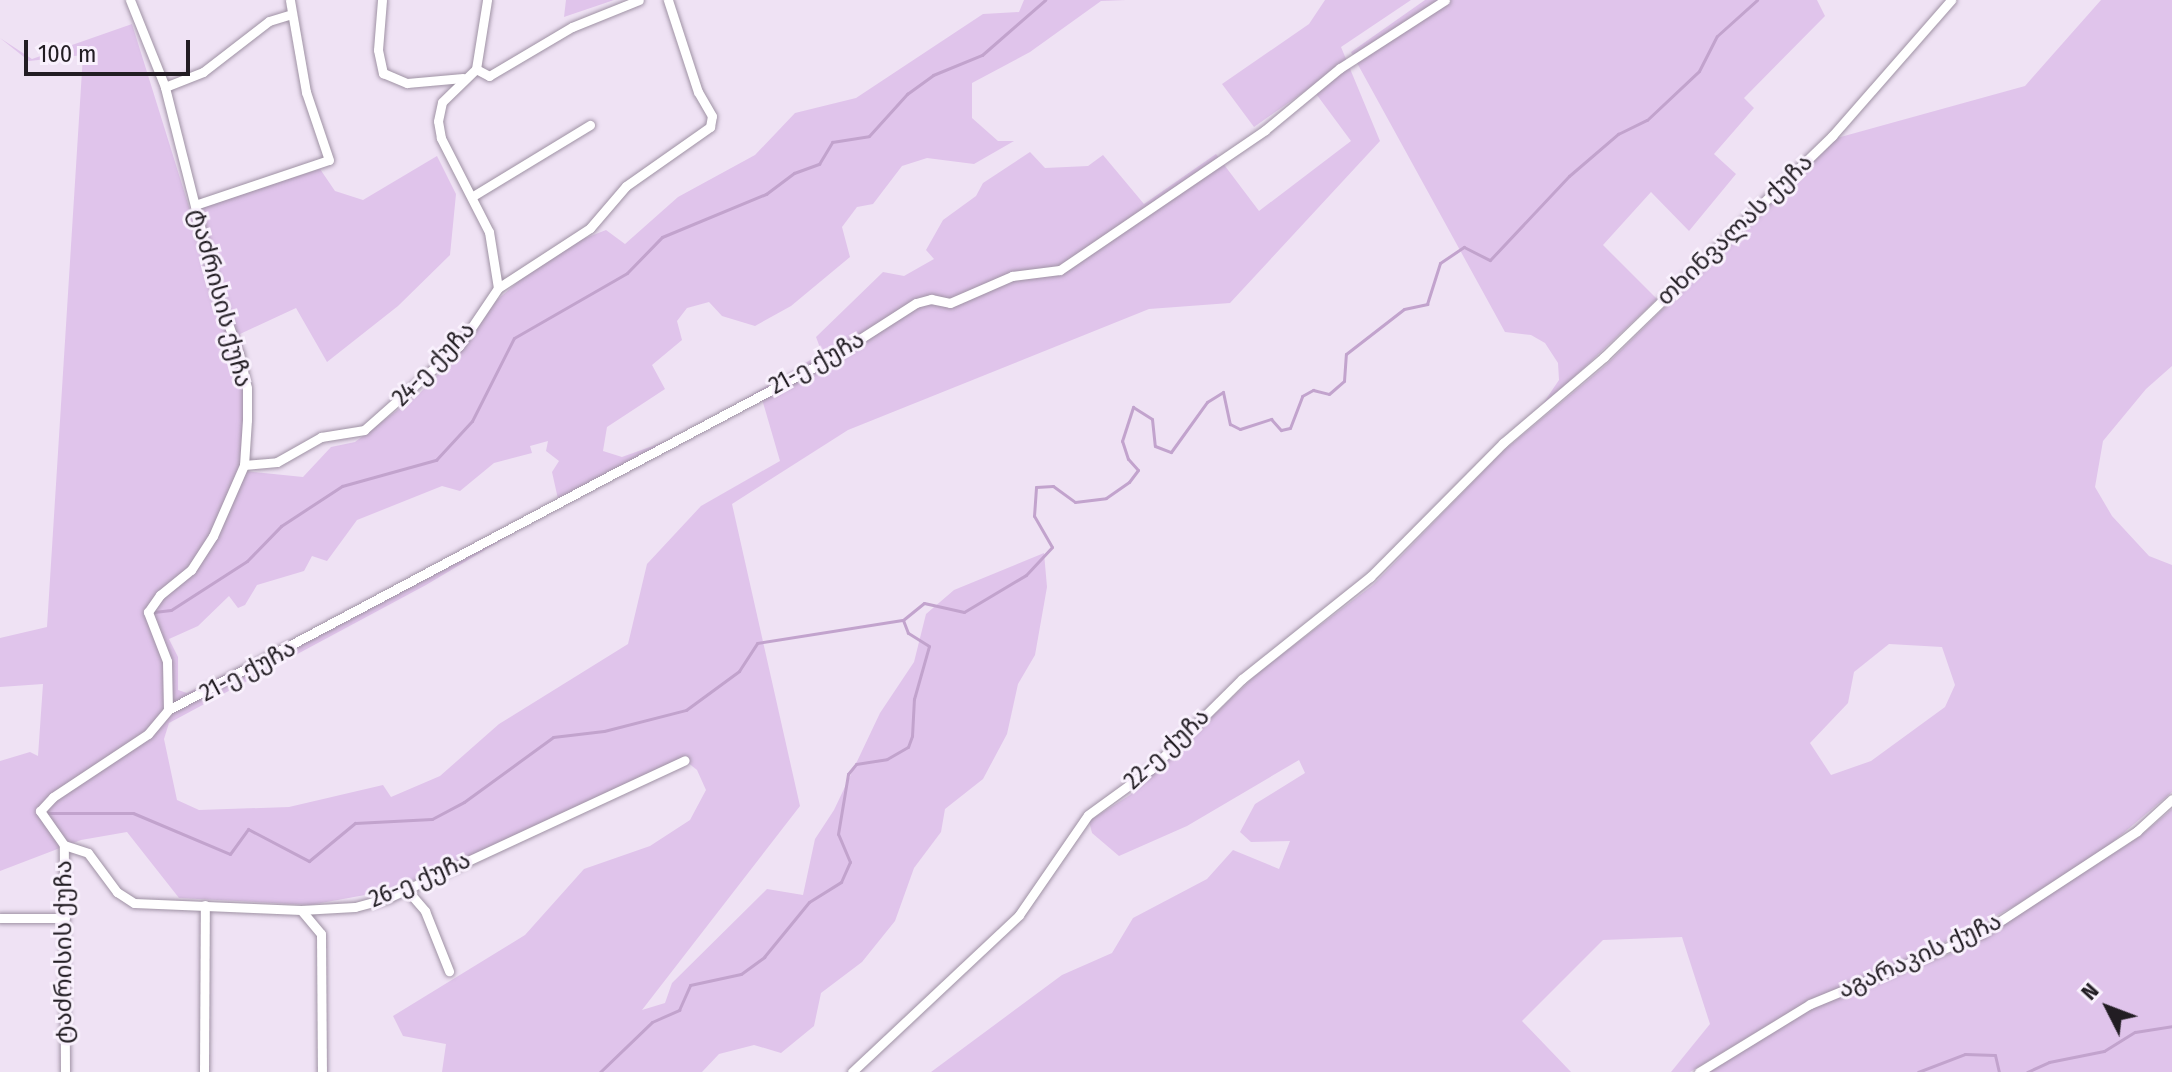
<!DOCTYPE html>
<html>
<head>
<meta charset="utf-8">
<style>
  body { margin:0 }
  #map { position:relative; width:2172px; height:1072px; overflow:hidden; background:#efe2f4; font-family:"Fira Sans Condensed","Noto Sans Georgian",sans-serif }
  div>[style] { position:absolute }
  .green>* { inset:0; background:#e0c4eb }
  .stream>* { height:3px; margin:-1.5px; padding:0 1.5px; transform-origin:1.5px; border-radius:1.5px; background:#c2a3cd }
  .roads { filter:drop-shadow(0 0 2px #9f92a4) drop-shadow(0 0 2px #9f92a4) }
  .minor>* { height:9px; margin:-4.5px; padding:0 4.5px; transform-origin:4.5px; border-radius:4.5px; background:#fff }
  span { translate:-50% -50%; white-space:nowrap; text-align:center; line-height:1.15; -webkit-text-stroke:6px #f9f1fd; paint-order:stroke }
  .street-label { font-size:24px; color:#221d23 }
  .north { position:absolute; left:2068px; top:968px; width:80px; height:80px; -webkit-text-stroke:6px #f9f1fd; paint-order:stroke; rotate:312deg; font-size:22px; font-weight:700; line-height:32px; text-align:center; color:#221d23 }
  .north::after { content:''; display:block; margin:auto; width:28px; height:36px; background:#221d23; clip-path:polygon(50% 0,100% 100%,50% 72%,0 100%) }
  .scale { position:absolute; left:24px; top:40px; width:166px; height:36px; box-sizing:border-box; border:4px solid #221d23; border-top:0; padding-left:10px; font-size:24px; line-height:28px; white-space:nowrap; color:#221d23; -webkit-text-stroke:6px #f9f1fd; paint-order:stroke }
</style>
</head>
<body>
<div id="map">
  <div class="green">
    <div style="clip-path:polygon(566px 0,614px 0,564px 17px)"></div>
    <div style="clip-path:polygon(evenodd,1024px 0,1126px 0,1101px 1px,1030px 52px,972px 83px,972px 118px,998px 141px,1014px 141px,974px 164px,927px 158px,902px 166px,873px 204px,857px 207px,842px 227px,850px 257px,791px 306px,755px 326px,722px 316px,709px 302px,687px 308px,677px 321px,682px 340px,652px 365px,665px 389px,607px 427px,603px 451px,622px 457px,686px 434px,822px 353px,816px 337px,883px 272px,904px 276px,934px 259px,926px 250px,943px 220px,976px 196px,983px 183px,1030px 152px,1045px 168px,1088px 166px,1103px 155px,1144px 204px,1216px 154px,1259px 211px,1351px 141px,1311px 87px,1254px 127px,1222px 84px,1309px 24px,1325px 0,1411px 0,1341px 47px,1380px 141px,1230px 303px,1149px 309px,848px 430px,732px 504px,800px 806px,642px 1010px,665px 1003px,672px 983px,767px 889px,803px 895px,815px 839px,834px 810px,880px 713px,914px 662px,926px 614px,954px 590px,1044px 553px,1047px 587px,1035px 655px,1018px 684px,1007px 734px,983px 779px,945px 809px,941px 832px,914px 868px,895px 921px,862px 962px,821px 993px,814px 1026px,781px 1053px,754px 1045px,719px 1054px,702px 1072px,442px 1072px,446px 1044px,403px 1036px,393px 1016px,525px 935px,584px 869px,650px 846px,690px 820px,706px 790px,697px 770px,682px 758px,525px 836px,387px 891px,310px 905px,179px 898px,127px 832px,81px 840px,0 871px,0 761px,30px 752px,38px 756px,43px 684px,0 687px,0 638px,47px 627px,83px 55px,29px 61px,0 38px,32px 59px,132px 24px,190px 210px,320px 169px,335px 191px,363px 200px,437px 156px,456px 194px,450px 255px,398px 306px,327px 362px,296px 308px,240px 334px,252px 388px,245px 471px,303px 477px,331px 447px,355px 442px,419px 394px,464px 348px,496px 301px,553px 251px,606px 230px,625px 244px,678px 197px,755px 155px,795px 113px,856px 98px,983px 14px,1019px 12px,1024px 0,762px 399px,780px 461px,701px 506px,647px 564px,628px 644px,499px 724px,440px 776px,391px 797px,383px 785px,289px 807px,199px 810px,177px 800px,164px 739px,169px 723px,426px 585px,614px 473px,762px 399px,1024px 0,548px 441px,546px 451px,559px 461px,552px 472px,558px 499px,299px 638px,187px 693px,178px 690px,178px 657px,169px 639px,198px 626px,229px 596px,238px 608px,245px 605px,257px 585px,304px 571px,312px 556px,327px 561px,357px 520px,442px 486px,460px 491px,494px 463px,532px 453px,530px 446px,548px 441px)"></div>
    <div style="clip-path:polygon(1425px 0,1817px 0,1825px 16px,1744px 98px,1754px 108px,1714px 154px,1736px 174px,1689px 231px,1651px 192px,1603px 245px,1657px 299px,1538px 411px,1559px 380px,1558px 363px,1545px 343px,1531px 335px,1505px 332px,1351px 52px)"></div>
    <div style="clip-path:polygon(evenodd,2101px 0,2172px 0,2172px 366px,2146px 389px,2103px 441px,2095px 487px,2112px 516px,2149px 556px,2172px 565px,2172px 792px,2108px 846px,2015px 906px,1901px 965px,1811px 999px,1690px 1072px,1671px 1072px,1710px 1024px,1682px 937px,1603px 940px,1522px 1021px,1571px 1072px,931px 1072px,1062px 975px,1112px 953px,1133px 918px,1207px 879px,1233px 850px,1279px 869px,1290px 841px,1251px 842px,1240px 832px,1255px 804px,1305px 773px,1299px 760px,1187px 826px,1119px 856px,1092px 833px,1089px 821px,1130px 795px,1259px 672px,1373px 585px,1501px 453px,1606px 365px,1837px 138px,2025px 86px,2101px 0,1889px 644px,1942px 647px,1955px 685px,1945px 707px,1871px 761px,1831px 775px,1810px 743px,1848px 703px,1854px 672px,1889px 644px)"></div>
    <div style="clip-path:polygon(2172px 809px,2172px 1072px,1710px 1072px,1813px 1007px,1970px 946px,2139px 837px)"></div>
  </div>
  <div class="stream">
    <div style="left:154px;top:612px;width:17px;rotate:-7deg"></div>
    <div style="left:171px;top:610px;width:90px;rotate:-32.8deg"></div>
    <div style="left:247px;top:561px;width:49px;rotate:-45.8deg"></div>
    <div style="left:281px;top:526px;width:73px;rotate:-33.3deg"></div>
    <div style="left:342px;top:486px;width:98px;rotate:-15.5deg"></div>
    <div style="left:436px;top:460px;width:53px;rotate:-47.3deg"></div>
    <div style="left:472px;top:421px;width:93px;rotate:-63.2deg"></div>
    <div style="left:514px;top:338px;width:130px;rotate:-29.9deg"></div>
    <div style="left:627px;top:273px;width:50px;rotate:-45.8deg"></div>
    <div style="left:662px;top:237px;width:113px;rotate:-22.5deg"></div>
    <div style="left:766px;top:194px;width:35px;rotate:-37deg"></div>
    <div style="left:794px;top:173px;width:27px;rotate:-20deg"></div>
    <div style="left:819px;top:164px;width:26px;rotate:-59deg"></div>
    <div style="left:832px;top:142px;width:37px;rotate:-9deg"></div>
    <div style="left:869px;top:136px;width:57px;rotate:-47.9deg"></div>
    <div style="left:907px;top:94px;width:32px;rotate:-36deg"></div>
    <div style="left:933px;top:75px;width:53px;rotate:-22.2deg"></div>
    <div style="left:982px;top:55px;width:84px;rotate:-41.1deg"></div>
    <div style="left:48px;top:813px;width:85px"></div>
    <div style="left:133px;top:813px;width:105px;rotate:22.9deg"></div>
    <div style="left:230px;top:854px;width:31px;rotate:-54deg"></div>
    <div style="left:248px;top:829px;width:69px;rotate:27.7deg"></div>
    <div style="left:309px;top:861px;width:60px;rotate:-39.6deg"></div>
    <div style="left:355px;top:823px;width:77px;rotate:-3deg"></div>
    <div style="left:432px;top:819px;width:36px;rotate:-28deg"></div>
    <div style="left:464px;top:802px;width:110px;rotate:-36.1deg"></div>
    <div style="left:553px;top:737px;width:51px;rotate:-6.7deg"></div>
    <div style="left:604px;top:731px;width:85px;rotate:-14.4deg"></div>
    <div style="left:686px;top:710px;width:66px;rotate:-36.3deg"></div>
    <div style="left:739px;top:671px;width:33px;rotate:-57deg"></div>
    <div style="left:757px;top:643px;width:147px;rotate:-9deg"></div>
    <div style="left:600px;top:1072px;width:72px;rotate:-43.9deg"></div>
    <div style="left:652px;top:1022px;width:30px;rotate:-24deg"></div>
    <div style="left:679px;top:1010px;width:27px;rotate:-66deg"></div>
    <div style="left:690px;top:985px;width:52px;rotate:-12.2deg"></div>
    <div style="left:741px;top:974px;width:29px;rotate:-36deg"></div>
    <div style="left:764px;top:957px;width:71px;rotate:-50.7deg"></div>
    <div style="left:809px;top:902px;width:38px;rotate:-32deg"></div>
    <div style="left:841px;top:882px;width:22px;rotate:-66deg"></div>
    <div style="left:850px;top:862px;width:30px;rotate:-113deg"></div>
    <div style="left:838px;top:834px;width:61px;rotate:-80.5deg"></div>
    <div style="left:848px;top:774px;width:13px;rotate:-51deg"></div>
    <div style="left:856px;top:764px;width:31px;rotate:-9deg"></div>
    <div style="left:887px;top:759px;width:24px;rotate:-30deg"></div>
    <div style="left:908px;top:747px;width:12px;rotate:-70deg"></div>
    <div style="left:912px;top:736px;width:37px;rotate:-87deg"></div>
    <div style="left:914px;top:699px;width:55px;rotate:-74.2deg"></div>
    <div style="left:929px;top:646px;width:25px;rotate:-148deg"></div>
    <div style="left:908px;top:633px;width:14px;rotate:-111deg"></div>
    <div style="left:903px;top:620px;width:27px;rotate:-39deg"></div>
    <div style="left:924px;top:603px;width:41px;rotate:12.7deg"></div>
    <div style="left:964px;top:612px;width:72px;rotate:-30.8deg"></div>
    <div style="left:1026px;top:575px;width:38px;rotate:-47deg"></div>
    <div style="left:1052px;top:547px;width:36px;rotate:-120deg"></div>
    <div style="left:1034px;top:516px;width:29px;rotate:-86deg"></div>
    <div style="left:1036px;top:487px;width:17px;rotate:-3deg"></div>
    <div style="left:1053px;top:486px;width:27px;rotate:36deg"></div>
    <div style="left:1075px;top:502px;width:31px;rotate:-7deg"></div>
    <div style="left:1106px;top:498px;width:28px;rotate:-35deg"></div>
    <div style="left:1129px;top:482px;width:15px;rotate:-53deg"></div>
    <div style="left:1138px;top:470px;width:15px;rotate:-132deg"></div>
    <div style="left:1128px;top:459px;width:19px;rotate:-108deg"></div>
    <div style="left:1122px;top:441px;width:36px;rotate:-72deg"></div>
    <div style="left:1133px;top:407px;width:22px;rotate:32deg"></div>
    <div style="left:1152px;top:419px;width:27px;rotate:84deg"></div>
    <div style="left:1155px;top:446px;width:17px;rotate:21deg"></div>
    <div style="left:1171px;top:452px;width:62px;rotate:-54.2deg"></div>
    <div style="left:1207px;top:402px;width:19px;rotate:-32deg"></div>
    <div style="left:1223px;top:392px;width:33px;rotate:78deg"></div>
    <div style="left:1230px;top:424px;width:11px;rotate:27deg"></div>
    <div style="left:1240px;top:429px;width:33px;rotate:-18deg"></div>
    <div style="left:1271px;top:419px;width:15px;rotate:48deg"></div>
    <div style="left:1281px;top:430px;width:9px;rotate:-13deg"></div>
    <div style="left:1290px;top:428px;width:34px;rotate:-69deg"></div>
    <div style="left:1302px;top:396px;width:13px;rotate:-29deg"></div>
    <div style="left:1313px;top:390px;width:16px;rotate:14deg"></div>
    <div style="left:1329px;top:394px;width:20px;rotate:-41deg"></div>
    <div style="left:1344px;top:381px;width:27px;rotate:-86deg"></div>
    <div style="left:1346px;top:354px;width:73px;rotate:-37.8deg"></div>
    <div style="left:1404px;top:309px;width:24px;rotate:-12deg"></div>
    <div style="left:1427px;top:304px;width:43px;rotate:-72.4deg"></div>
    <div style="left:1440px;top:263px;width:29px;rotate:-34deg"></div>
    <div style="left:1464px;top:247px;width:29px;rotate:27deg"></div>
    <div style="left:1490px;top:260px;width:115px;rotate:-46.8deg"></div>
    <div style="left:1569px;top:176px;width:65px;rotate:-40.6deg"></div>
    <div style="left:1618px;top:134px;width:32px;rotate:-26deg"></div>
    <div style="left:1647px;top:120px;width:71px;rotate:-43.3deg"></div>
    <div style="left:1699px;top:71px;width:39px;rotate:-63deg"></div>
    <div style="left:1717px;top:36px;width:54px;rotate:-42deg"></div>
    <div style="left:1918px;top:1072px;width:50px;rotate:-21deg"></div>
    <div style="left:1965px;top:1054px;width:30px;rotate:2deg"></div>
    <div style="left:1995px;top:1055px;width:17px;rotate:77deg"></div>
    <div style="left:2027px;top:1072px;width:24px;rotate:-24deg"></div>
    <div style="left:2049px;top:1062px;width:56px;rotate:-11.3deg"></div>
    <div style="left:2104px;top:1051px;width:36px;rotate:-32deg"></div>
    <div style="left:2135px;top:1032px;width:37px;rotate:-9deg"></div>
  </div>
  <div class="roads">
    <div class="minor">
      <div style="left:382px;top:0;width:50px;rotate:94.6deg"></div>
      <div style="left:378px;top:50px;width:24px;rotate:78deg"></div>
      <div style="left:383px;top:73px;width:26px;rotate:23deg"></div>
      <div style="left:407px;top:83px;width:56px;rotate:-5.1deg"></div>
      <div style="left:476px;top:69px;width:15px;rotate:28deg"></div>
      <div style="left:489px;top:76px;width:96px;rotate:-30.6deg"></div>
      <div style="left:572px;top:27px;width:72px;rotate:-21.9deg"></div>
      <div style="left:165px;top:87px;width:41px;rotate:-21.5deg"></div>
      <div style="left:203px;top:72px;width:83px;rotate:-37.7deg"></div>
      <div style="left:269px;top:21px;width:24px;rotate:-17deg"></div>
      <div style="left:473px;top:196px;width:137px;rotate:-31.3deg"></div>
      <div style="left:195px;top:205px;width:141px;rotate:-18.6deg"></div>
      <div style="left:329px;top:160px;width:72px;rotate:-108.7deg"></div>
      <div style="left:306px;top:92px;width:93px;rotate:-99.9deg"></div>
      <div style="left:498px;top:288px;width:110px;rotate:-33.1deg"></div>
      <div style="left:590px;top:228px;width:55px;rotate:-49.4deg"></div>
      <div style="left:626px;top:186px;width:103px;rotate:-35.1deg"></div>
      <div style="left:710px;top:127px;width:11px;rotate:-80deg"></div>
      <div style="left:712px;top:116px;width:28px;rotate:-120deg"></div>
      <div style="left:698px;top:92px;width:97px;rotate:-108.1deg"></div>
      <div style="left:244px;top:465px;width:33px;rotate:-5deg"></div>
      <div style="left:277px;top:462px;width:51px;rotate:-29.6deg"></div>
      <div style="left:321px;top:437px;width:44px;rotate:-9.2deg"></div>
      <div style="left:364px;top:430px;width:127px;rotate:-41.5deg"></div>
      <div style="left:459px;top:346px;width:70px;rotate:-56.1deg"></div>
      <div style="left:498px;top:288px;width:57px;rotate:-99.1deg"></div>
      <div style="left:489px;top:232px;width:106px;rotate:-117.1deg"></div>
      <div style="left:441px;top:138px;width:17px;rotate:-100deg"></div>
      <div style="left:438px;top:121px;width:19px;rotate:-78deg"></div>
      <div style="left:442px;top:102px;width:47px;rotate:-44.1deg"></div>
      <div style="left:476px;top:69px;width:70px;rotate:-80.9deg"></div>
      <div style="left:168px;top:710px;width:743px;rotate:-27.95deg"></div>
      <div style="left:824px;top:362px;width:109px;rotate:-32.7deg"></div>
      <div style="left:916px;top:303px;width:16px;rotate:-15deg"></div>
      <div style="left:931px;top:299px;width:19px;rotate:12deg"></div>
      <div style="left:950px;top:303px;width:68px;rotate:-23.5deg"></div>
      <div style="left:1012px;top:276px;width:48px;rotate:-7.1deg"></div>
      <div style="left:1060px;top:270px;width:248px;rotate:-34.3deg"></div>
      <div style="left:1265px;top:130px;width:97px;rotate:-39.6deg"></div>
      <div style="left:1340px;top:68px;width:125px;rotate:-32.9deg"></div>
      <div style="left:64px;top:845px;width:25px;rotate:18deg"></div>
      <div style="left:88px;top:853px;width:49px;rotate:53.4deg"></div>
      <div style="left:117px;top:892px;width:20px;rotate:33deg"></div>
      <div style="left:134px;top:903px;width:167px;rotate:2.4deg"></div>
      <div style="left:301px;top:910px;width:54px;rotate:-3.2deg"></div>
      <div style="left:355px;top:907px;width:34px;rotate:-15deg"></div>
      <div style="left:388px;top:898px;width:327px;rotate:-24.9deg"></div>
      <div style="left:407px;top:890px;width:28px;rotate:49deg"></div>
      <div style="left:425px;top:911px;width:65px;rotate:68.2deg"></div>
      <div style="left:301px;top:910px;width:31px;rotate:50deg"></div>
      <div style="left:321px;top:934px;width:138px;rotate:89.6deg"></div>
      <div style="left:0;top:918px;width:65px"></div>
      <div style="left:65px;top:1072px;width:227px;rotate:-90.3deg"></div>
      <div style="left:64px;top:845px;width:42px;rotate:-125.2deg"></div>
      <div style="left:40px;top:811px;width:19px;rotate:-47deg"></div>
      <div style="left:53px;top:797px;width:114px;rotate:-33.6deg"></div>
      <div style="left:148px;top:734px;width:31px;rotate:-50deg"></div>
      <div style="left:168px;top:710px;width:49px;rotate:-91.2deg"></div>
      <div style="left:167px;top:661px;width:53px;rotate:-111.2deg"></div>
      <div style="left:148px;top:612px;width:21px;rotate:-55deg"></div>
      <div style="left:160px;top:595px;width:40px;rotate:-39deg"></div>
      <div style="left:191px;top:570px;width:40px;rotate:-57.1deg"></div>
      <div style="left:213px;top:536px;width:77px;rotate:-66.4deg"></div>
      <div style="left:244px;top:465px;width:45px;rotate:-86.2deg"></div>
      <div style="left:247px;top:420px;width:32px;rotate:-90deg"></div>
      <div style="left:247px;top:388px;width:35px;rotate:-103deg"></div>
      <div style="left:239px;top:354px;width:65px;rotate:-109.8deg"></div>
      <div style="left:217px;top:293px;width:212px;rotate:-104.2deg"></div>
      <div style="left:165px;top:87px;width:94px;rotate:-111.9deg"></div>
      <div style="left:204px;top:1072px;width:167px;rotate:-89.7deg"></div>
      <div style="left:852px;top:1072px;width:229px;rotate:-43.2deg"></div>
      <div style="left:1019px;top:915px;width:121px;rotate:-55.4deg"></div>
      <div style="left:1088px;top:815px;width:78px;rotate:-36.1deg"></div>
      <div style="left:1151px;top:769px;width:128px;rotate:-44.7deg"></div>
      <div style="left:1242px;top:679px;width:164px;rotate:-38.6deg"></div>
      <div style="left:1370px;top:577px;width:189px;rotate:-45.2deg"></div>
      <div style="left:1503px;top:443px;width:133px;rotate:-40.4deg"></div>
      <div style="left:1604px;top:357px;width:318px;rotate:-44.1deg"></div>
      <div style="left:1832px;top:136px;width:181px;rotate:-48.8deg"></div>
      <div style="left:1699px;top:1072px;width:130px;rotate:-31.5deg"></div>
      <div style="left:1810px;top:1004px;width:186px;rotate:-22.4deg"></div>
      <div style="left:1982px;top:933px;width:186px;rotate:-33.3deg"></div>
      <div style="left:2137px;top:831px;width:47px;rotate:-42.4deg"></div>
    </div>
  </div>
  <div class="street-label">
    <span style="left:1735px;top:230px;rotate:-44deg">თხინვალას ქუჩა</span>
    <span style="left:220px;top:298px;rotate:75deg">ტაძრისის ქუჩა</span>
    <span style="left:817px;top:363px;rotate:-29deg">21-ე ქუჩა</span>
    <span style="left:434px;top:364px;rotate:-46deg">24-ე ქუჩა</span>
    <span style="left:248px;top:671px;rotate:-28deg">21-ე ქუჩა</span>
    <span style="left:1167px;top:749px;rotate:-43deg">22-ე ქუჩა</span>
    <span style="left:420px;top:880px;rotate:-23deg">26-ე ქუჩა</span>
    <span style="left:64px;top:952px;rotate:-90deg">ტაძრისის ქუჩა</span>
    <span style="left:1920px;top:956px;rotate:-24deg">აგარაკის ქუჩა</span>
  </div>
  <div class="north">N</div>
  <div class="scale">100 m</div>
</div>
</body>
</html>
